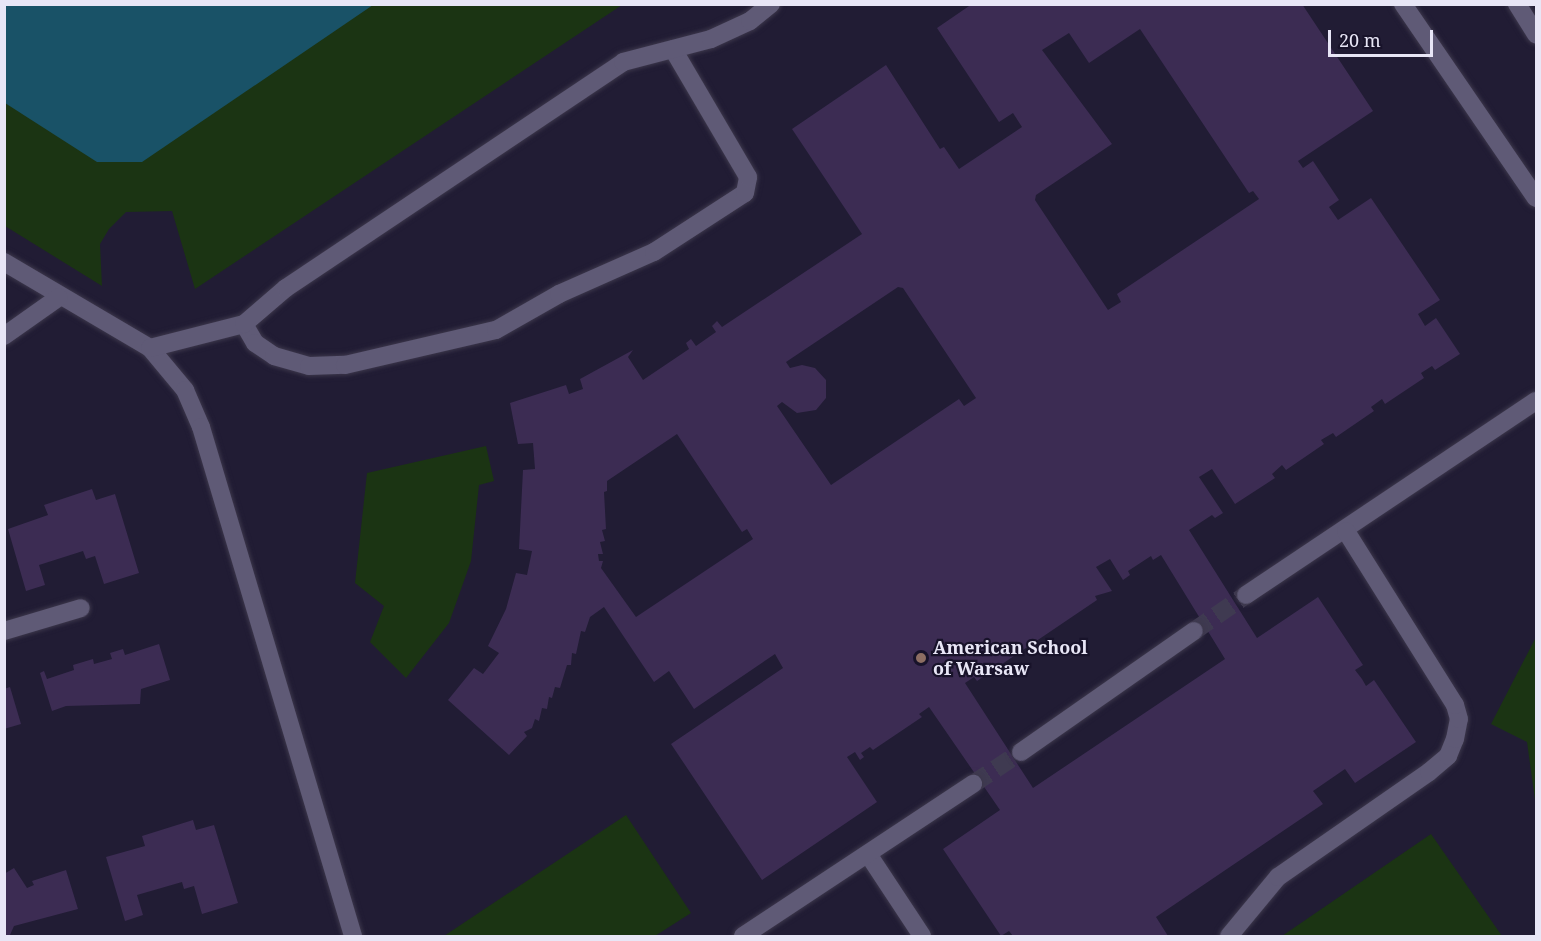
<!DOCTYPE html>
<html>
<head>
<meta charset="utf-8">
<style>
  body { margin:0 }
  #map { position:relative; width:1541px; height:941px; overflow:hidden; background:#211c34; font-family:"Noto Serif",serif }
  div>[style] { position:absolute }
  .green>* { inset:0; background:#1b3413 }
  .water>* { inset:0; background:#195267 }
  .building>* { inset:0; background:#3c2c53 }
  .minor-tunnel>* { height:18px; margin-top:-9px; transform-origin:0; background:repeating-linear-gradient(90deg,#3f3a51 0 18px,transparent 0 27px) }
  .roads { filter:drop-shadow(0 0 2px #3c374b) drop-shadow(0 0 2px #3c374b) }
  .minor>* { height:18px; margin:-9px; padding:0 9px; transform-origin:9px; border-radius:9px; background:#5f5a76 }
  .dots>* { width:16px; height:16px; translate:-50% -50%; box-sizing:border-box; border:3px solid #18132a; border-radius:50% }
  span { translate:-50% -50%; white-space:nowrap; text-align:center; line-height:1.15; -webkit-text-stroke:4.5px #18132a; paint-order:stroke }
  .poi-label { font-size:18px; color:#e8e6f6; font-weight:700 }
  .left { translate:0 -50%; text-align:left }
  .frame { position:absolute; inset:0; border:6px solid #e8e6f6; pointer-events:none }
  .scale { position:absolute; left:1328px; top:30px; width:105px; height:27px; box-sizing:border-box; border:3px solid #e8e6f6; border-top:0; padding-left:8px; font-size:18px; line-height:21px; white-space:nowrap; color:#e8e6f6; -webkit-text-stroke:4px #18132a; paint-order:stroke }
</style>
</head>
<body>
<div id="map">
  <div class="green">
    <div style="clip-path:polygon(4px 5px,622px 5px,195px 289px,172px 211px,126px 212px,109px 229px,100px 244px,102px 286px,5px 226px)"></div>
    <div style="clip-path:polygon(486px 446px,494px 481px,479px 485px,471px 561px,449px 623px,406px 678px,370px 642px,384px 606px,355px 583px,367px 473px)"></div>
    <div style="clip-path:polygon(1536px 637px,1536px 807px,1527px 742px,1491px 724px)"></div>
    <div style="clip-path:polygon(626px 815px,691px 913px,655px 936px,444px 936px)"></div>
    <div style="clip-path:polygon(1431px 834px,1502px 936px,1282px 936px)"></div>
  </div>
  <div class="water">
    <div style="clip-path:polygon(4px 5px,5px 4px,373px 5px,142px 162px,97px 162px,5px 103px)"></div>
  </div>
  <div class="building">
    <div style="clip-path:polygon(evenodd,972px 4px,1302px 4px,1373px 111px,1298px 161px,1303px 168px,1313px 161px,1339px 200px,1329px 207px,1338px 220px,1371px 198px,1440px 300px,1418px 314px,1425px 326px,1436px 318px,1460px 354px,1435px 370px,1432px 366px,1421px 373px,1424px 378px,1385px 404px,1382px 399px,1371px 407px,1374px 411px,1336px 437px,1333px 433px,1321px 440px,1324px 444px,1286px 470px,1282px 465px,1272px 474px,1275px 478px,1235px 504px,1212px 469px,1199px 477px,1223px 513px,1215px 518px,1212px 515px,1189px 530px,1257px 638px,1318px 597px,1363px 665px,1355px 670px,1362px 679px,1366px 686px,1374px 680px,1416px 742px,1355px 783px,1345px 769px,1313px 791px,1323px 804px,1156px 917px,1168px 936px,1013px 936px,1009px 931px,1001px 936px,943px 849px,1000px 810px,929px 707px,919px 714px,922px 717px,873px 750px,870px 747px,861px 753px,864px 757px,860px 760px,855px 752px,847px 757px,877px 802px,762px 880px,671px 744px,783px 668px,775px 654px,694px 709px,669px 671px,654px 682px,604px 607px,590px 617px,585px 632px,581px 631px,576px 654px,572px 653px,571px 665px,567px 665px,560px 688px,555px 687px,552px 698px,549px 697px,547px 709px,542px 708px,539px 721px,535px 719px,532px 728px,524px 732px,527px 736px,509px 755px,448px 700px,474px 668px,483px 674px,499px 653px,488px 646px,506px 609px,516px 573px,527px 575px,532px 551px,519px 549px,523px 470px,535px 469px,533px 443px,518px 444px,510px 403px,566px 385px,569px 394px,583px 389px,580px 379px,633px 350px,628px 357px,643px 380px,689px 349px,686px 343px,691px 339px,696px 346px,716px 332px,712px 326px,717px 321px,722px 327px,862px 234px,792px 129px,886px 65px,940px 149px,944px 147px,959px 169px,1022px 127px,1013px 113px,999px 122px,937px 28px,972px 4px,1140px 29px,1249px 193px,1253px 191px,1259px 199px,1117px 294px,1121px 302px,1108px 310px,1035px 200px,1036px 195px,1112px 144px,1042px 50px,1069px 33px,1089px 63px,1140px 29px,972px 4px,898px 287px,903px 288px,976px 398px,964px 406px,959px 399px,831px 485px,777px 406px,782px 402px,797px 413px,816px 410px,826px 398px,826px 380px,815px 368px,802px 365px,790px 368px,786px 362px,898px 287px,972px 4px,677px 434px,742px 532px,747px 529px,753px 539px,636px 617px,601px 568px,603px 561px,599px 561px,598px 554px,603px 554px,600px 542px,605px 541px,602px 530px,606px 529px,604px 492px,607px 491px,607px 481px,677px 434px,972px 4px,1161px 555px,1225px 659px,1033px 788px,965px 683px,974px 677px,977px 681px,1097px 600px,1095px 596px,1112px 591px,1096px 567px,1110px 559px,1123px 580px,1130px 575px,1128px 571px,1151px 556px,1153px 560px,1161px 555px)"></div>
    <div style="clip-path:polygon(92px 489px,96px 500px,115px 494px,139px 573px,104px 584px,95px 556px,86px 559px,83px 551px,39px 565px,45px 585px,26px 591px,8px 529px,48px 515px,44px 505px)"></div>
    <div style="clip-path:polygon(159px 644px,170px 680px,141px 689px,140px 704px,66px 706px,52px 711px,40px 673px,44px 671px,47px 679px,74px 670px,73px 665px,93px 659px,94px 664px,112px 659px,110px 653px,123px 649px,125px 655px)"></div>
    <div style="clip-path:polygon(10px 687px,21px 724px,4px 729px,4px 689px)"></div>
    <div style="clip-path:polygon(193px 820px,196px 830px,214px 825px,238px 903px,202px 914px,194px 886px,184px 889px,182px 882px,137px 895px,143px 915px,125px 921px,106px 857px,145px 846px,142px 836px)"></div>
    <div style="clip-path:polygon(14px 868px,27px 888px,34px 885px,32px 881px,66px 870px,78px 909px,14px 926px,10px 935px,4px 936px,4px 874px)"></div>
  </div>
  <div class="minor-tunnel">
    <div style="left:1194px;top:631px;width:63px;rotate:-34.7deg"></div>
    <div style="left:973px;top:784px;width:58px;rotate:-33.7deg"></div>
  </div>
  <div class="roads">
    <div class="minor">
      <div style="left:1403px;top:4px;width:235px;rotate:55.6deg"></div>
      <div style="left:1517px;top:4px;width:36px;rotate:58deg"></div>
      <div style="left:4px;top:262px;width:169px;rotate:30.5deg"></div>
      <div style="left:150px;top:348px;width:55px;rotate:50.2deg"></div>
      <div style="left:185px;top:390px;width:40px;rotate:66.6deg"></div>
      <div style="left:201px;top:427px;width:531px;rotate:73.37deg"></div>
      <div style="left:244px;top:324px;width:22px;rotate:60deg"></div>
      <div style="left:255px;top:343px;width:23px;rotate:34deg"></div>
      <div style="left:274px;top:356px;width:36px;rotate:16deg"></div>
      <div style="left:309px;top:366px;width:36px;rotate:-2deg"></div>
      <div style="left:345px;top:365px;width:155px;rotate:-13.1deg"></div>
      <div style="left:496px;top:330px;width:73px;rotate:-29.7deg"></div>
      <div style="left:559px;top:294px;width:104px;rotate:-23.9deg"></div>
      <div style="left:654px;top:252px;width:108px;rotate:-33deg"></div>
      <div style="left:745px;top:193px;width:16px;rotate:-79deg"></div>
      <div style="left:748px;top:177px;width:148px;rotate:-120.4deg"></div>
      <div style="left:4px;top:336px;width:67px;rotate:-35.3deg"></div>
      <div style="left:150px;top:348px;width:97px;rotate:-14.3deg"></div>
      <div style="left:244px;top:324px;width:55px;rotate:-40.6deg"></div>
      <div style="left:286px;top:288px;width:406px;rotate:-33.8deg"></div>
      <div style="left:623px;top:62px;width:91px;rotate:-14.6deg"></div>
      <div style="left:711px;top:39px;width:43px;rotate:-24.8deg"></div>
      <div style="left:750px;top:21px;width:27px;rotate:-39deg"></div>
      <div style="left:1246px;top:595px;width:349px;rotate:-33.8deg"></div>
      <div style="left:4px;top:631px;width:80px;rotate:-16.6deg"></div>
      <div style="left:1021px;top:752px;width:211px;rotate:-35deg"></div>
      <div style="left:868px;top:854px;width:98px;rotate:56.6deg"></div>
      <div style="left:743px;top:936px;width:276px;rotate:-33.5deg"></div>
      <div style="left:1229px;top:936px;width:77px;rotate:-50.3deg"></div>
      <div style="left:1278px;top:877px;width:184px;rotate:-34.8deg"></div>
      <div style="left:1429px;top:772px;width:25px;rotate:-40deg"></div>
      <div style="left:1448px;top:756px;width:18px;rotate:-68deg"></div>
      <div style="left:1455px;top:739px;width:20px;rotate:-79deg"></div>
      <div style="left:1459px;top:719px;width:15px;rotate:-106deg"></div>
      <div style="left:1455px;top:705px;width:205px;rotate:-122.1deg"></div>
    </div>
  </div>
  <div class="dots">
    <div style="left:921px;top:658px;background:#8d6e63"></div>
  </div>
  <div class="poi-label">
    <span class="left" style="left:933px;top:658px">American School<br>of Warsaw</span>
  </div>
  <div class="frame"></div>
  <div class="scale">20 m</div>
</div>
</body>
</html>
